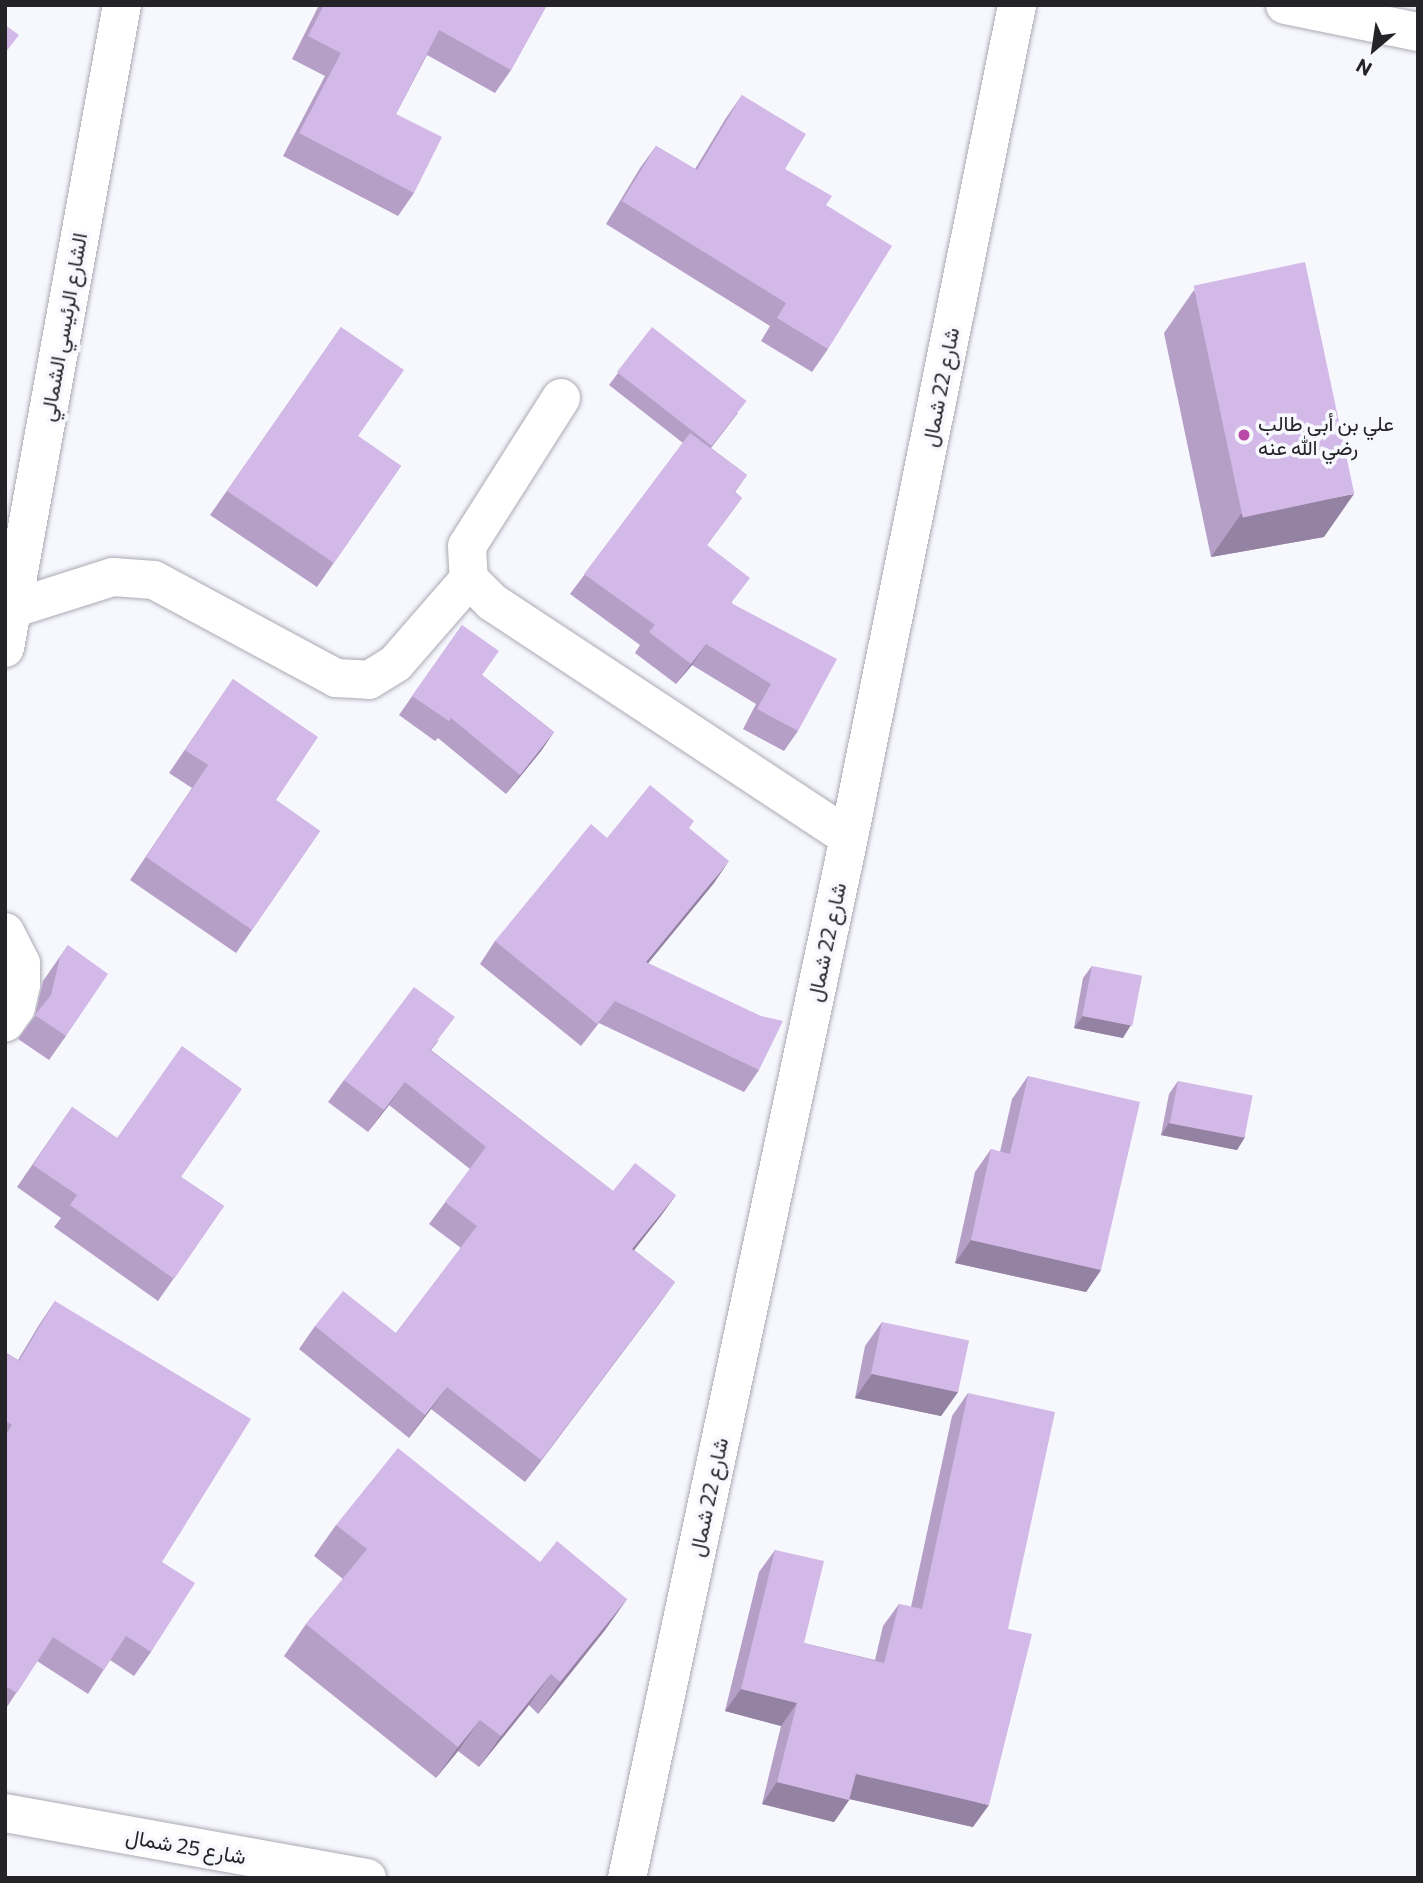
<!DOCTYPE html>
<html>
<head>
<meta charset="utf-8">
<style>
  body { margin:0 }
  #map { position:relative; width:1423px; height:1883px; overflow:hidden; background:#f7f7fe; font-family:Commissioner,Vazirmatn,sans-serif }
  div>[style] { position:absolute }
  .roads { filter:drop-shadow(0 0 2px #abaab5) drop-shadow(0 0 2px #abaab5) }
  .minor>* { height:38px; margin:-19px; padding:0 19px; transform-origin:19px; border-radius:19px; background:#fff }
  .tertiary>* { height:38px; margin:-19px; padding:0 19px; transform-origin:19px; border-radius:19px; background:#fff }
  .wall>* { inset:0; background:#b59fc7 }
  .shaded-wall>* { inset:0; background:#9482a2 }
  .building>* { inset:0; background:#d3b9e7; transform-origin:0 0 }
  .dots>* { width:19px; height:19px; translate:-50% -50%; box-sizing:border-box; border:4px solid #f7f7fe; border-radius:50% }
  span { translate:-50% -50%; white-space:nowrap; text-align:center; line-height:1.15; -webkit-text-stroke:7px #f7f7fe; paint-order:stroke }
  .street-label { font-size:21px; color:#242428 }
  .poi-label { font-size:21px; color:#242428 }
  .left { translate:0 -50%; text-align:left }
  .frame { position:absolute; inset:0; border:7px solid #242428; pointer-events:none }
  .north { position:absolute; left:1339px; top:14px; width:70px; height:70px; -webkit-text-stroke:5px #f7f7fe; paint-order:stroke; rotate:209deg; font-size:19px; font-weight:700; line-height:28px; text-align:center; color:#242428 }
  .north::after { content:''; display:block; margin:auto; width:24px; height:32px; background:#242428; clip-path:polygon(50% 0,100% 100%,50% 72%,0 100%) }
</style>
</head>
<body>
<div id="map">
  <div class="roads">
    <div class="minor">
      <div style="left:1285px;top:5px;width:136px;rotate:11.5deg"></div>
      <div style="left:561px;top:398px;width:175px;rotate:122.4deg"></div>
      <div style="left:467px;top:546px;width:33px;rotate:87deg"></div>
      <div style="left:469px;top:579px;width:33px;rotate:45deg"></div>
      <div style="left:492px;top:602px;width:427px;rotate:33.4deg"></div>
      <div style="left:12px;top:609px;width:106px;rotate:-17.6deg"></div>
      <div style="left:113px;top:577px;width:41px;rotate:4.2deg"></div>
      <div style="left:154px;top:580px;width:207px;rotate:28.3deg"></div>
      <div style="left:336px;top:678px;width:33px;rotate:3deg"></div>
      <div style="left:369px;top:680px;width:32px;rotate:-32deg"></div>
      <div style="left:396px;top:663px;width:111px;rotate:-49deg"></div>
      <div style="left:5px;top:648px;width:654px;rotate:-79.69deg"></div>
      <div style="left:5px;top:932px;width:35px;rotate:63deg"></div>
      <div style="left:21px;top:963px;width:22px;rotate:90deg"></div>
      <div style="left:21px;top:985px;width:23px;rotate:103deg"></div>
      <div style="left:16px;top:1007px;width:19px;rotate:125deg"></div>
    </div>
    <div class="tertiary">
      <div style="left:5px;top:1813px;width:368px;rotate:10.2deg"></div>
      <div style="left:627px;top:1878px;width:1064px;rotate:-77.96deg"></div>
      <div style="left:849px;top:837px;width:849px;rotate:-78.58deg"></div>
    </div>
  </div>
  <div class="wall">
    <div style="clip-path:polygon(319px 5px,547px 5px,511px 70px,495px 93px,427px 55px,396px 114px,414px 193px,398px 216px,283px 156px,325px 76px,292px 59px)"></div>
    <div style="clip-path:polygon(742px 95px,785px 169px,826px 205px,828px 349px,812px 372px,761px 341px,770px 326px,606px 224px,640px 168px,656px 146px,695px 169px,726px 118px)"></div>
    <div style="clip-path:polygon(1194px 290px,1324px 537px,1211px 557px,1164px 333px)"></div>
    <div style="clip-path:polygon(341px 327px,358px 436px,401px 466px,317px 587px,210px 515px)"></div>
    <div style="clip-path:polygon(618px 373px,738px 413px,711px 448px,747px 475px,735px 492px,742px 498px,707px 545px,732px 603px,798px 731px,784px 751px,743px 729px,756px 704px,692px 665px,676px 684px,635px 653px,640px 645px,570px 594px,683px 443px,609px 385px)"></div>
    <div style="clip-path:polygon(462px 625px,482px 675px,554px 732px,541px 751px,506px 794px,438px 738px,435px 741px,399px 715px)"></div>
    <div style="clip-path:polygon(233px 679px,276px 800px,320px 831px,236px 953px,130px 880px,192px 788px,169px 773px)"></div>
    <div style="clip-path:polygon(689px 828px,714px 883px,648px 963px,759px 1070px,744px 1092px,599px 1023px,581px 1046px,480px 964px,495px 941px,607px 838px)"></div>
    <div style="clip-path:polygon(68px 945px,66px 1036px,49px 1060px,18px 1039px,35px 1016px,43px 981px)"></div>
    <div style="clip-path:polygon(1092px 966px,1123px 1038px,1074px 1028px,1083px 978px)"></div>
    <div style="clip-path:polygon(439px 1040px,431px 1050px,613px 1191px,676px 1195px,660px 1217px,634px 1250px,675px 1282px,525px 1482px,431px 1409px,409px 1438px,299px 1349px,315px 1326px,396px 1333px,461px 1248px,429px 1224px,470px 1169px,389px 1105px,368px 1132px,328px 1102px,344px 1080px)"></div>
    <div style="clip-path:polygon(1028px 1076px,1101px 1270px,1086px 1292px,955px 1263px,975px 1172px,991px 1149px,1000px 1152px,1012px 1099px)"></div>
    <div style="clip-path:polygon(1178px 1081px,1245px 1137px,1237px 1150px,1161px 1135px,1169px 1094px)"></div>
    <div style="clip-path:polygon(72px 1107px,117px 1138px,181px 1177px,224px 1206px,158px 1301px,54px 1227px,61px 1218px,17px 1187px)"></div>
    <div style="clip-path:polygon(55px 1301px,162px 1562px,151px 1652px,134px 1676px,110px 1660px,88px 1694px,37px 1661px,5px 1710px,5px 1352px,18px 1360px,39px 1325px)"></div>
    <div style="clip-path:polygon(882px 1322px,958px 1392px,941px 1416px,855px 1398px,865px 1346px)"></div>
    <div style="clip-path:polygon(968px 1393px,1008px 1629px,973px 1827px,850px 1799px,834px 1822px,762px 1804px,781px 1726px,725px 1711px,759px 1572px,775px 1550px,804px 1643px,875px 1660px,883px 1626px,899px 1604px,911px 1607px,952px 1416px)"></div>
    <div style="clip-path:polygon(336px 1525px,540px 1562px,627px 1599px,605px 1630px,538px 1714px,529px 1705px,479px 1767px,458px 1751px,436px 1778px,284px 1656px,306px 1624px,343px 1579px,314px 1556px)"></div>
  </div>
  <div class="shaded-wall">
    <div style="clip-path:polygon(1354px 494px,1324px 537px,1211px 557px,1241px 514px)"></div>
    <div style="clip-path:polygon(706px 644px,692px 665px,676px 684px)"></div>
    <div style="clip-path:polygon(554px 732px,541px 751px,506px 794px,520px 775px)"></div>
    <div style="clip-path:polygon(729px 861px,714px 883px,631px 984px,646px 962px)"></div>
    <div style="clip-path:polygon(1083px 1016px,1131px 1025px,1123px 1038px,1074px 1028px)"></div>
    <div style="clip-path:polygon(405px 1082px,389px 1105px,368px 1132px,384px 1110px)"></div>
    <div style="clip-path:polygon(1169px 1123px,1245px 1137px,1237px 1150px,1161px 1135px)"></div>
    <div style="clip-path:polygon(676px 1195px,660px 1217px,617px 1272px,632px 1249px)"></div>
    <div style="clip-path:polygon(971px 1240px,1101px 1270px,1086px 1292px,955px 1263px)"></div>
    <div style="clip-path:polygon(675px 1282px,659px 1304px,525px 1482px,541px 1460px)"></div>
    <div style="clip-path:polygon(872px 1374px,958px 1392px,941px 1416px,855px 1398px)"></div>
    <div style="clip-path:polygon(447px 1387px,431px 1409px,409px 1438px,425px 1415px)"></div>
    <div style="clip-path:polygon(627px 1599px,605px 1630px,538px 1714px,560px 1682px)"></div>
    <div style="clip-path:polygon(551px 1674px,529px 1705px,479px 1767px,501px 1736px)"></div>
    <div style="clip-path:polygon(741px 1689px,797px 1703px,781px 1726px,725px 1711px)"></div>
    <div style="clip-path:polygon(480px 1720px,458px 1751px,436px 1778px,458px 1747px)"></div>
    <div style="clip-path:polygon(856px 1774px,989px 1805px,973px 1827px,840px 1797px)"></div>
    <div style="clip-path:polygon(777px 1782px,849px 1800px,834px 1822px,762px 1804px)"></div>
  </div>
  <div class="building">
    <div style="clip-path:polygon(324px 5px,547px 5px,511px 70px,439px 30px,396px 114px,442px 137px,414px 193px,299px 133px,341px 53px,308px 36px)"></div>
    <div style="clip-path:polygon(5px 25px,19px 35px,5px 53px)"></div>
    <div style="clip-path:polygon(742px 95px,806px 134px,785px 169px,832px 196px,826px 205px,892px 246px,828px 349px,777px 318px,786px 303px,622px 201px,656px 146px,697px 170px)"></div>
    <div style="left:1305px;top:262px;width:237px;height:114px;rotate:78deg"></div>
    <div style="clip-path:polygon(341px 327px,404px 370px,358px 436px,401px 466px,334px 563px,227px 491px)"></div>
    <div style="left:652px;top:327px;width:120px;height:57px;rotate:38deg"></div>
    <div style="clip-path:polygon(690px 433px,747px 475px,734px 492px,742px 498px,707px 545px,750px 578px,731px 603px,837px 659px,798px 731px,757px 709px,771px 684px,706px 644px,691px 664px,649px 632px,655px 625px,584px 574px)"></div>
    <div style="clip-path:polygon(462px 625px,499px 651px,482px 675px,554px 732px,520px 775px,451px 718px,449px 721px,412px 696px)"></div>
    <div style="clip-path:polygon(233px 679px,318px 737px,276px 800px,320px 831px,252px 930px,146px 857px,208px 765px,185px 750px)"></div>
    <div style="clip-path:polygon(650px 785px,694px 821px,689px 828px,729px 861px,646px 962px,761px 1016px,783px 1021px,759px 1070px,615px 1001px,597px 1024px,495px 941px,591px 824px,607px 838px)"></div>
    <div style="clip-path:polygon(68px 945px,108px 974px,66px 1036px,35px 1015px,51px 995px,60px 957px)"></div>
    <div style="left:1092px;top:966px;width:51px;height:51px;rotate:11deg"></div>
    <div style="clip-path:polygon(414px 987px,455px 1017px,430px 1050px,613px 1191px,635px 1163px,676px 1195px,632px 1249px,675px 1282px,541px 1460px,447px 1387px,425px 1415px,315px 1326px,343px 1291px,396px 1333px,477px 1226px,445px 1202px,486px 1147px,405px 1082px,384px 1110px,344px 1080px)"></div>
    <div style="clip-path:polygon(182px 1046px,242px 1089px,181px 1177px,224px 1206px,174px 1279px,70px 1205px,77px 1195px,33px 1165px,72px 1107px,117px 1138px)"></div>
    <div style="clip-path:polygon(1028px 1076px,1140px 1102px,1101px 1270px,971px 1240px,991px 1149px,1010px 1154px)"></div>
    <div style="left:1178px;top:1081px;width:76px;height:43px;rotate:11deg"></div>
    <div style="clip-path:polygon(55px 1301px,251px 1419px,162px 1562px,195px 1583px,151px 1652px,126px 1636px,104px 1670px,53px 1637px,17px 1693px,5px 1686px,5px 1436px,12px 1425px,5px 1421px,5px 1352px,19px 1361px)"></div>
    <div style="left:882px;top:1322px;width:89px;height:53px;rotate:12deg"></div>
    <div style="clip-path:polygon(968px 1393px,1055px 1412px,1008px 1629px,1032px 1634px,989px 1805px,856px 1774px,849px 1800px,777px 1782px,797px 1703px,741px 1689px,775px 1550px,824px 1561px,804px 1643px,884px 1663px,899px 1604px,922px 1609px)"></div>
    <div style="clip-path:polygon(398px 1448px,540px 1562px,557px 1541px,627px 1599px,560px 1682px,551px 1674px,501px 1736px,480px 1720px,458px 1747px,306px 1624px,367px 1549px,336px 1525px)"></div>
  </div>
  <div class="dots">
    <div style="left:1244px;top:435px;background:#b949a6"></div>
  </div>
  <div class="street-label">
    <span style="left:63px;top:327px;rotate:-80deg">الشارع الرئيسي الشمالي</span>
    <span style="left:940px;top:387px;rotate:-79deg">شارع 22 شمال</span>
    <span style="left:826px;top:942px;rotate:-78deg">شارع 22 شمال</span>
    <span style="left:708px;top:1497px;rotate:-78deg">شارع 22 شمال</span>
    <span style="left:186px;top:1846px;rotate:10deg">شارع 25 شمال</span>
  </div>
  <div class="poi-label">
    <span class="left" style="left:1258px;top:435px">علي بن أبي طالب<br>رضي الله عنه</span>
  </div>
  <div class="frame"></div>
  <div class="north">N</div>
</div>
</body>
</html>
